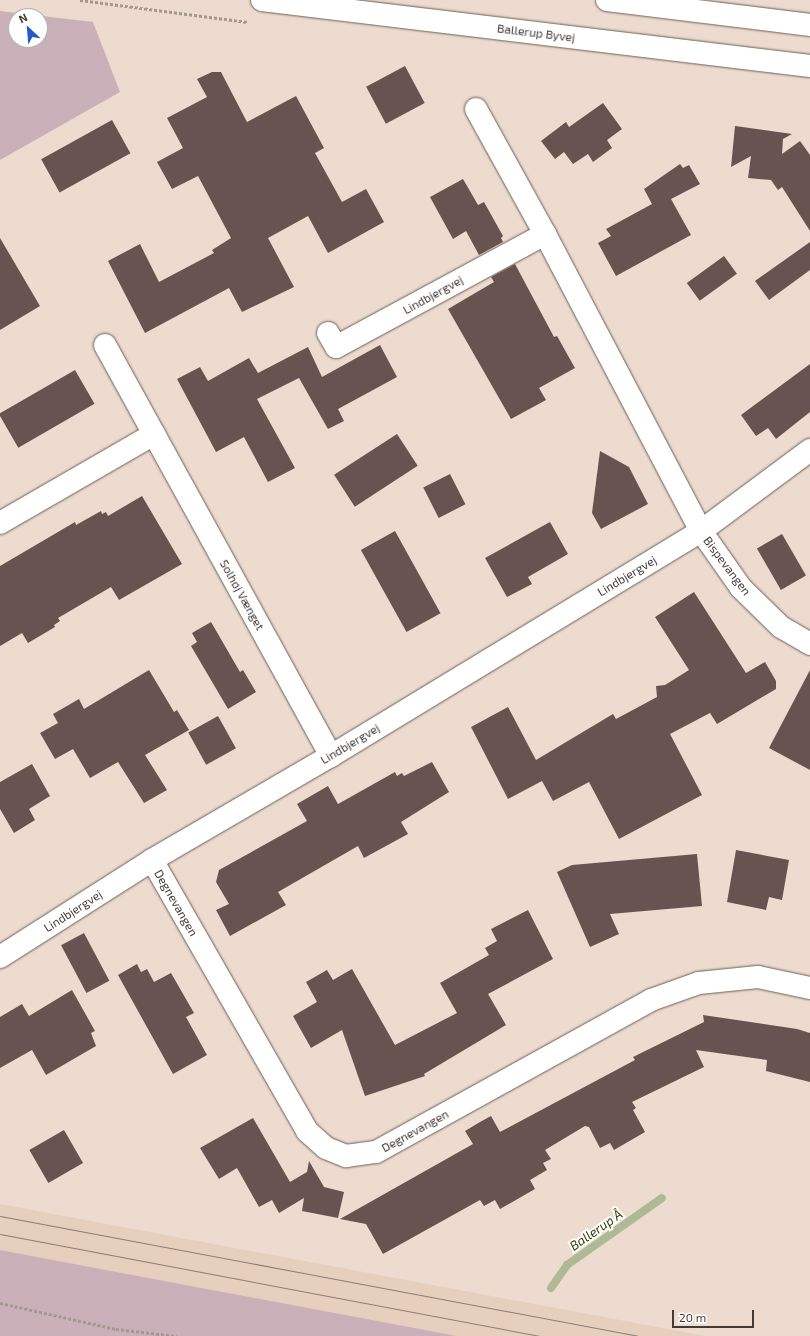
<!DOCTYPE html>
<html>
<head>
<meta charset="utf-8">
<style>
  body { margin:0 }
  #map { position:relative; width:810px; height:1336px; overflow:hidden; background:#ecdbce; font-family:"Exo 2",sans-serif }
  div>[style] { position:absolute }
  .built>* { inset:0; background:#e6cfbd }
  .green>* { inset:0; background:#cab1b9 }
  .stream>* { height:8px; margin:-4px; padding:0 4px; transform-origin:4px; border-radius:4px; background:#aeba96 }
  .building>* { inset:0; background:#675451; transform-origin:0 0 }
  .path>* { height:2.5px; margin-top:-1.25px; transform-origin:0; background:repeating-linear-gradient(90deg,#a5988f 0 3px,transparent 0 5px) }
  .roads { filter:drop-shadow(0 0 1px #6d5f54) drop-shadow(0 0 1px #6d5f54) }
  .street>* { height:22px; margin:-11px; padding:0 11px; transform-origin:11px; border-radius:11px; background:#fff }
  .secondary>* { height:22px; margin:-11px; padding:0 11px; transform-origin:11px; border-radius:11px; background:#fff }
  .tram>* { height:1px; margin:-0.5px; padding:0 0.5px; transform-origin:0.5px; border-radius:0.5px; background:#887d75 }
  span { translate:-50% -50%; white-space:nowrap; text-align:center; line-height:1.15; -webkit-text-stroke:4px #fff; paint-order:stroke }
  .street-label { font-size:12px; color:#413a35 }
  .water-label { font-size:13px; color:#323f03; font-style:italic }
  .north { position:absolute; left:8px; top:8px; width:40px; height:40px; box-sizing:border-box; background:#fff; border:1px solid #b3b0ae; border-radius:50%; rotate:334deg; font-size:11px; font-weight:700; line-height:16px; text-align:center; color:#413a35 }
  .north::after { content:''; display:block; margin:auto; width:14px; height:18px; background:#2458c5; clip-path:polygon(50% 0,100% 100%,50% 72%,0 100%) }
  .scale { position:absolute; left:672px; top:1310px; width:82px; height:18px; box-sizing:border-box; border:2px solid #413a35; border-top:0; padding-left:5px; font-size:12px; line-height:14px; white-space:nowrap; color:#413a35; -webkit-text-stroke:3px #fff; paint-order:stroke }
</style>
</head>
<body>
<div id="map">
  <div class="built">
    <div style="clip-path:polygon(0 1204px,705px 1336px,457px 1336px,0 1250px)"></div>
  </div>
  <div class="green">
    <div style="clip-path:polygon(evenodd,0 11px,93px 22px,120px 92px,0 160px,0 11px,16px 16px,40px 16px,40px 40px,16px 40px,16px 16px)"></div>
    <div style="clip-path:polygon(0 1250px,457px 1336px,0 1336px)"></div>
  </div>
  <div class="stream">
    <div style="left:551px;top:1288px;width:28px;rotate:-55deg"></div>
    <div style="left:567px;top:1265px;width:116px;rotate:-35.2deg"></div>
  </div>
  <div class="building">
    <div style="left:405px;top:66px;width:42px;height:44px;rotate:62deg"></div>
    <div style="clip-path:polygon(212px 72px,221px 72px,247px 122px,296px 96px,324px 148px,315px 153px,342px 202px,366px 189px,384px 222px,328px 253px,308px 216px,268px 238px,294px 287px,242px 312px,229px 288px,145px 333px,108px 261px,140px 244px,159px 282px,214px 253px,212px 250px,231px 238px,198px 176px,172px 189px,157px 162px,183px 148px,167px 118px,207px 97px,197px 79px)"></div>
    <div style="clip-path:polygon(603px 103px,622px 129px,607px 140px,612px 148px,593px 162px,588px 154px,573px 164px,564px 152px,555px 159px,541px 141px,566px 122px,569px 127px)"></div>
    <div style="left:112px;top:120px;width:38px;height:81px;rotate:61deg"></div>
    <div style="clip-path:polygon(735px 126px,792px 134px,783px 139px,782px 154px,800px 141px,810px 155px,810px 231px,782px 187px,778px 190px,771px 180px,748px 178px,751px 156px,731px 167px)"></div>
    <div style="clip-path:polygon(680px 164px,683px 168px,689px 165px,700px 184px,671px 199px,691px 235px,616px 276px,598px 243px,611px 236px,606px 229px,652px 204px,644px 189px)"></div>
    <div style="clip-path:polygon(463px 179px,478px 205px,484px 202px,503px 236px,501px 238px,503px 242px,479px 255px,466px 231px,453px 239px,430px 197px)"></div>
    <div style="clip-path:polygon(0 238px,40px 306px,0 330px)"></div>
    <div style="clip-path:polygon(810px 242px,810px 270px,769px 300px,755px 281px)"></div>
    <div style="left:724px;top:256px;width:22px;height:46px;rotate:54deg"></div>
    <div style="clip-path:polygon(515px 264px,554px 337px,557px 336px,575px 368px,539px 388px,546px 400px,511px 419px,448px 309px,494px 282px,491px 277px)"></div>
    <div style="clip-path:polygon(380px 345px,397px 377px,338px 409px,344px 421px,328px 429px,299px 378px,257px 399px,295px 468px,268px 482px,244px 437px,216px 452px,177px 379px,200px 367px,208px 381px,249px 358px,258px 373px,308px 347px,322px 377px)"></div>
    <div style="clip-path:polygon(810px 364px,810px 412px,776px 439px,768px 428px,756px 436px,741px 415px)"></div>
    <div style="left:75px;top:370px;width:39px;height:88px;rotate:60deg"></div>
    <div style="left:397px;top:434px;width:38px;height:75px;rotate:57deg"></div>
    <div style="clip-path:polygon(600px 451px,629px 467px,648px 504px,601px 529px,592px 513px)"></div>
    <div style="left:450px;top:474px;width:34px;height:30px;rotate:63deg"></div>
    <div style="clip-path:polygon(142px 496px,182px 564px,119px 600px,111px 587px,58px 618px,60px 621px,54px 625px,55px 627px,28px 643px,22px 633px,0 646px,0 566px,75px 522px,76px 525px,101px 511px,102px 514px,106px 512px,108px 516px)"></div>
    <div style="clip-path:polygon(550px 522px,568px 554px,528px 577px,532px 584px,507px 597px,485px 558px)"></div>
    <div style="left:395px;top:531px;width:94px;height:39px;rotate:61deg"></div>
    <div style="left:782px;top:534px;width:48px;height:29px;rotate:60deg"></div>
    <div style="clip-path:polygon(694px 592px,746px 673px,765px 662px,776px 681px,776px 689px,717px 724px,710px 713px,670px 734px,702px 795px,619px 839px,589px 782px,553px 801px,542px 781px,508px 799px,471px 727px,508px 707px,536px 760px,613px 714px,616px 719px,657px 697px,656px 686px,665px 685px,689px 670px,655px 617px)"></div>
    <div style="clip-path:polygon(211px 622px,240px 672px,243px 670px,256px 692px,228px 709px,191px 646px,197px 642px,192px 633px)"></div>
    <div style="clip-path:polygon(149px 670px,174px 712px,177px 710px,189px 730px,145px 755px,167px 790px,144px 803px,118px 762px,90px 778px,73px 749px,55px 759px,40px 733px,58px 723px,53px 714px,79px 699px,84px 709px)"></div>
    <div style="clip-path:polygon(810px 670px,810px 770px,769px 748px)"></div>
    <div style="left:218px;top:716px;width:37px;height:34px;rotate:61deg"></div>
    <div style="clip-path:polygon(432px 762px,449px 792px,401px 822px,408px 834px,364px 858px,358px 846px,278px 892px,286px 905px,230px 936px,216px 910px,229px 904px,216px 882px,219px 870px,307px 821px,297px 804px,328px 786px,338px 804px,395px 772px,397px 776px,402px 773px,404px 776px)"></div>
    <div style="clip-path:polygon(32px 764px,50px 796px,29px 809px,35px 820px,14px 833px,0 809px,0 782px)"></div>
    <div style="clip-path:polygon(736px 850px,789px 860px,782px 900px,769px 897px,766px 910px,727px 902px)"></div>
    <div style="clip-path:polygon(697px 854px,702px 906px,610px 914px,619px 934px,590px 947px,557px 872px,572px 865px)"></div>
    <div style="clip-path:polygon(528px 910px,553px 959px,488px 994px,506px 1025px,424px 1074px,425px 1076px,365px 1096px,342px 1030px,311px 1048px,293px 1016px,317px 1002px,306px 982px,327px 970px,333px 980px,352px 969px,395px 1045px,457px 1013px,440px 983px,489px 955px,485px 948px,497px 941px,491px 929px)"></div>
    <div style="left:84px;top:933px;width:54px;height:26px;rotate:62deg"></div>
    <div style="clip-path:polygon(137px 964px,141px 972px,147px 969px,154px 982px,171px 973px,194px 1013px,186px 1017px,207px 1055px,173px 1074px,118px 975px)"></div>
    <div style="clip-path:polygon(72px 990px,95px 1031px,91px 1033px,96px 1046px,46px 1075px,32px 1050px,0 1068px,0 1017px,22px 1004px,29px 1016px)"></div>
    <div style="clip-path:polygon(703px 1015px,797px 1029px,810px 1033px,810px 1082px,766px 1071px,767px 1060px,696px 1050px,704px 1067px,632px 1102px,636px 1108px,633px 1110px,645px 1132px,614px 1150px,610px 1143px,600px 1148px,589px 1127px,585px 1126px,545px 1150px,551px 1159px,543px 1163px,547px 1170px,530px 1180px,535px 1189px,500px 1209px,495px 1200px,484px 1206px,480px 1200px,383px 1254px,366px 1224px,340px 1219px,473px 1144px,465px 1131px,480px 1122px,491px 1116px,500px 1132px,635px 1060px,633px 1057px,704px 1022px)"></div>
    <div style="clip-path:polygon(253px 1118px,290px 1182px,307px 1172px,309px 1161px,324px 1187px,344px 1192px,338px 1218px,302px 1211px,304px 1198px,279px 1213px,272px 1200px,259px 1207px,237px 1168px,219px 1179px,200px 1148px)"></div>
    <div style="left:64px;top:1130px;width:38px;height:40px;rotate:60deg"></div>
  </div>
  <div class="path">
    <div style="left:80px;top:0;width:169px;rotate:7.5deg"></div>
    <div style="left:0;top:1303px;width:119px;rotate:12.6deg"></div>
    <div style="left:116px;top:1329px;width:61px;rotate:6.5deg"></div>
  </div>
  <div class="roads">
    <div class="street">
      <div style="left:476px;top:109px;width:143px;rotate:61.1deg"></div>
      <div style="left:545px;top:234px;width:335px;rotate:62.3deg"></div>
      <div style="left:701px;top:531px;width:70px;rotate:54.9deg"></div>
      <div style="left:741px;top:588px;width:56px;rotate:44.3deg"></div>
      <div style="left:781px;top:627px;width:34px;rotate:30deg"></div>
      <div style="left:328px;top:333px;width:16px;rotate:60deg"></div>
      <div style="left:336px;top:347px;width:238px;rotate:-28.4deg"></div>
      <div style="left:105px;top:345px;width:469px;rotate:61.2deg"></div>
      <div style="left:0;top:523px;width:178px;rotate:-30deg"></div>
      <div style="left:152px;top:860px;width:312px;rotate:60.2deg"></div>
      <div style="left:307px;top:1131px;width:25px;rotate:42deg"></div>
      <div style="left:326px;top:1148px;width:22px;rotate:22deg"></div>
      <div style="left:346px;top:1156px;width:30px;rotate:-8deg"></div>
      <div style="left:376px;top:1152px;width:314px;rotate:-28.9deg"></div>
      <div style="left:651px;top:1000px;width:51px;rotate:-19.5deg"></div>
      <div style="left:699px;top:983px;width:59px;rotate:-5.8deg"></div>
      <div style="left:758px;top:977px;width:53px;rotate:11.9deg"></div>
      <div style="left:0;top:957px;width:180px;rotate:-32.5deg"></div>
      <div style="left:152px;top:860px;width:207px;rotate:-30.2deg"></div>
      <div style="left:331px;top:756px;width:433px;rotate:-31.3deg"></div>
      <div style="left:701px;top:531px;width:136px;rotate:-36.6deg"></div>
    </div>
    <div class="secondary">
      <div style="left:262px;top:0;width:552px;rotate:6.87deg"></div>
      <div style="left:607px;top:0;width:205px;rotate:7deg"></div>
    </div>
  </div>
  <div class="tram">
    <div style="left:0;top:1216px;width:650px;rotate:10.64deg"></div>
    <div style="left:0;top:1234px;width:550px;rotate:10.7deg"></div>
  </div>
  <div class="street-label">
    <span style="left:536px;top:33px;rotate:7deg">Ballerup Byvej</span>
    <span style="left:433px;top:295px;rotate:-29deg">Lindbjergvej</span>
    <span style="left:727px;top:566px;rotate:53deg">Bispevangen</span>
    <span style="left:627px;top:576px;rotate:-31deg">Lindbjergvej</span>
    <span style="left:242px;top:595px;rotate:61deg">Solhøj Vænget</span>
    <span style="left:350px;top:744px;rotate:-31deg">Lindbjergvej</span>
    <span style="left:176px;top:903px;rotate:60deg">Degnevangen</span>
    <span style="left:73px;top:911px;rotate:-33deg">Lindbjergvej</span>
    <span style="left:415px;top:1131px;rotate:-29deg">Degnevangen</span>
  </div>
  <div class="water-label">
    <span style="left:596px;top:1230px;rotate:-35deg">Ballerup Å</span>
  </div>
  <div class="north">N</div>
  <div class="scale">20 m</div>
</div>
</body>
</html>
